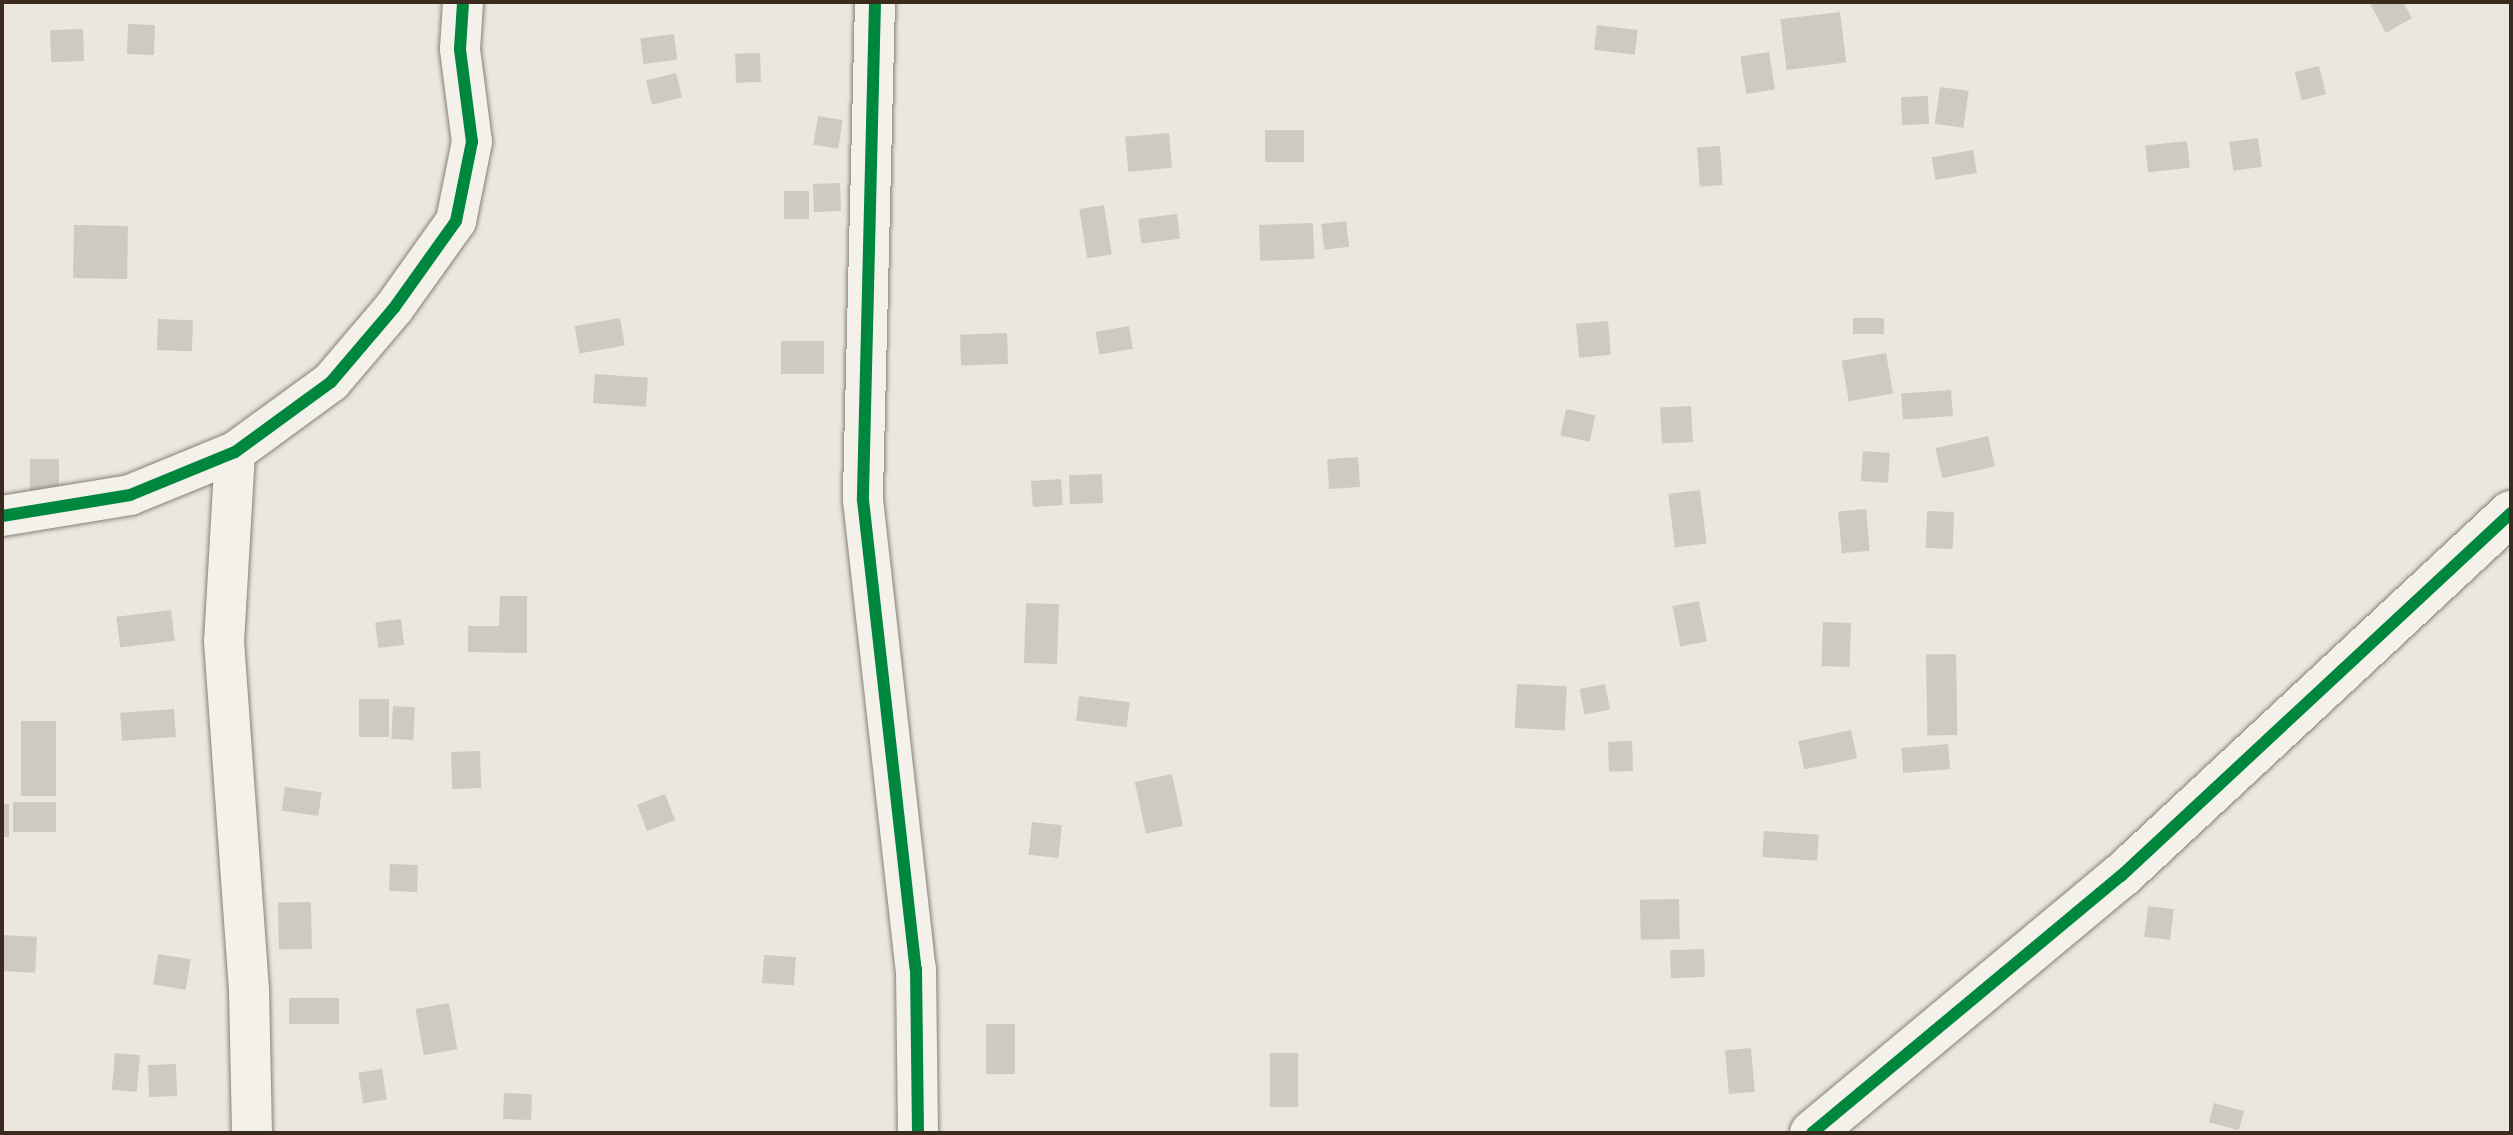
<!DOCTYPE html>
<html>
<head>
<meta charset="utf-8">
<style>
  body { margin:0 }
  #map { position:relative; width:2513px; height:1135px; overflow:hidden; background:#ebe7de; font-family:"Playpen Sans",sans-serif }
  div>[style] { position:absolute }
  .building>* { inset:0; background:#cecac2; transform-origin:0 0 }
  .roads { filter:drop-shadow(0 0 2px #858079) drop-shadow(0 0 2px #858079) }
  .street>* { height:40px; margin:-20px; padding:0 20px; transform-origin:20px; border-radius:20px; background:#f4f0ea }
  .secondary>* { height:44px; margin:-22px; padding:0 22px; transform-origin:22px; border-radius:22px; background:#f4f0ea }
  .cycleway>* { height:12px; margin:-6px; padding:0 6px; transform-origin:6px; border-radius:6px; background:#00873e }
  span { translate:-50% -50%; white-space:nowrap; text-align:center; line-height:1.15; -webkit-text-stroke:8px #fcf5e5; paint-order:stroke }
  .frame { position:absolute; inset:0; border:4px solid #3b2a1e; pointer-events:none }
</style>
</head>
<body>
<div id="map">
  <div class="building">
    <div style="clip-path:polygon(2369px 2px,2403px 2px,2412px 18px,2386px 33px)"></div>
    <div style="left:1840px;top:12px;width:51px;height:60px;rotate:83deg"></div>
    <div style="left:128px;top:24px;width:27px;height:30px;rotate:2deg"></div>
    <div style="left:1597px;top:25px;width:41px;height:25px;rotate:7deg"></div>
    <div style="left:83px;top:29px;width:32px;height:33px;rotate:88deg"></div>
    <div style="left:674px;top:34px;width:26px;height:34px;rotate:83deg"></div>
    <div style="left:1769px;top:52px;width:38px;height:29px;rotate:81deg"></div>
    <div style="left:760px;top:53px;width:29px;height:25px;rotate:88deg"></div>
    <div style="left:2319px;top:66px;width:29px;height:25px;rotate:76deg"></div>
    <div style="left:676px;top:73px;width:25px;height:31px;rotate:76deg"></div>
    <div style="left:1940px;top:87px;width:29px;height:37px;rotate:8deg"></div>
    <div style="left:1928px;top:96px;width:28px;height:27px;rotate:88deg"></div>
    <div style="left:818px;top:116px;width:25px;height:29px;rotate:9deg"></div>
    <div style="left:1304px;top:130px;width:32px;height:39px;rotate:90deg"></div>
    <div style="left:1169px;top:133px;width:35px;height:44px;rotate:85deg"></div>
    <div style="left:2258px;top:138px;width:29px;height:29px;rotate:82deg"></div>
    <div style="left:2187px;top:141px;width:27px;height:42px;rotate:84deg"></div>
    <div style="left:1720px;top:146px;width:39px;height:23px;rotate:86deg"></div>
    <div style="left:1973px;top:150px;width:23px;height:42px;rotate:80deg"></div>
    <div style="left:840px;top:183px;width:28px;height:27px;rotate:88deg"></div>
    <div style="left:784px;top:191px;width:25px;height:28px"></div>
    <div style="left:1104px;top:205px;width:50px;height:25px;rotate:81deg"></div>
    <div style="left:1177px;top:214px;width:25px;height:39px;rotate:83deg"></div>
    <div style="left:1346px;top:221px;width:26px;height:25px;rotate:83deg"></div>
    <div style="left:1313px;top:223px;width:36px;height:54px;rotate:88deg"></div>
    <div style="left:74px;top:225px;width:54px;height:53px;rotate:1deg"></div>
    <div style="left:620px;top:318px;width:28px;height:46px;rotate:80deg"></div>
    <div style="left:1884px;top:318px;width:16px;height:31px;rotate:90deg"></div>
    <div style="left:158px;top:319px;width:35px;height:31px;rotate:2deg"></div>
    <div style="left:1608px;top:321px;width:34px;height:32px;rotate:85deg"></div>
    <div style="left:1129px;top:326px;width:23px;height:34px;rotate:80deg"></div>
    <div style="left:1007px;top:333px;width:31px;height:47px;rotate:88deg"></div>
    <div style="left:781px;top:341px;width:43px;height:33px"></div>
    <div style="left:1886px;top:353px;width:41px;height:45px;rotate:80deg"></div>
    <div style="left:595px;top:374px;width:53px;height:29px;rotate:4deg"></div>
    <div style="left:1951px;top:390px;width:26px;height:50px;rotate:86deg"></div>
    <div style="left:1691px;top:406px;width:36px;height:31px;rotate:87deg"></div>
    <div style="left:1566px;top:409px;width:30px;height:27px;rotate:12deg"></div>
    <div style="left:1988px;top:436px;width:31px;height:54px;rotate:77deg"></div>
    <div style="left:1863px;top:451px;width:27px;height:30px;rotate:4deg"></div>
    <div style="left:1358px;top:457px;width:30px;height:31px;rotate:86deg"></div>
    <div style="left:30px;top:459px;width:29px;height:36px"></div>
    <div style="left:1102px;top:474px;width:29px;height:33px;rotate:88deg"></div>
    <div style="left:1061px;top:479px;width:26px;height:30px;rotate:86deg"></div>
    <div style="left:1700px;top:490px;width:54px;height:32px;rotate:83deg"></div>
    <div style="left:1866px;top:509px;width:42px;height:28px;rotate:85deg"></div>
    <div style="left:1927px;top:511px;width:27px;height:37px;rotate:2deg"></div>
    <div style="clip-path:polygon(500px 596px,527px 596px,527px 653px,468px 652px,468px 626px,499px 626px)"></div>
    <div style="left:1699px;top:601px;width:41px;height:27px;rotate:79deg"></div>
    <div style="left:1026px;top:603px;width:33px;height:60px;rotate:2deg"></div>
    <div style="left:171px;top:610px;width:31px;height:55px;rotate:83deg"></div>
    <div style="left:401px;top:619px;width:26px;height:26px;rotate:83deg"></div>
    <div style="left:1823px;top:622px;width:28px;height:44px;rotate:2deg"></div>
    <div style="left:1956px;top:654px;width:81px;height:30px;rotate:89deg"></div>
    <div style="left:1517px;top:684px;width:50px;height:44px;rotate:3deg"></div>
    <div style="left:1605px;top:684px;width:26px;height:26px;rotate:79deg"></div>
    <div style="left:1079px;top:696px;width:51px;height:25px;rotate:7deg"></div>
    <div style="left:359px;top:699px;width:30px;height:38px"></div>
    <div style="left:393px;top:706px;width:22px;height:33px;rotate:3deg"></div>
    <div style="left:174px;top:709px;width:28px;height:54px;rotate:86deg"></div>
    <div style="left:21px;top:721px;width:35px;height:75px"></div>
    <div style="left:1851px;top:730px;width:29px;height:54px;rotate:78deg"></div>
    <div style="left:1632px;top:741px;width:30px;height:24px;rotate:88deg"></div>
    <div style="left:1948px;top:744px;width:25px;height:47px;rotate:85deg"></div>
    <div style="left:480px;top:751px;width:37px;height:29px;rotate:88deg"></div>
    <div style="left:1172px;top:774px;width:53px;height:38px;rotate:78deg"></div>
    <div style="left:285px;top:787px;width:37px;height:24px;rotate:8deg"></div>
    <div style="left:665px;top:794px;width:28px;height:30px;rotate:69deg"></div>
    <div style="left:13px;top:802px;width:43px;height:30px"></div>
    <div style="left:2px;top:804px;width:7px;height:33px"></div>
    <div style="left:1032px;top:822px;width:30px;height:33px;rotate:6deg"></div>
    <div style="left:1764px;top:831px;width:55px;height:26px;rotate:4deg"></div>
    <div style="left:390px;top:864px;width:28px;height:27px;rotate:2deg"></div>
    <div style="left:1679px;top:899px;width:40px;height:39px;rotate:89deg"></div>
    <div style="left:311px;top:902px;width:47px;height:33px;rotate:89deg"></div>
    <div style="left:2148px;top:906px;width:26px;height:31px;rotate:7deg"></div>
    <div style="left:2px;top:935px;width:35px;height:36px;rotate:3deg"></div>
    <div style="left:1704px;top:949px;width:28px;height:34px;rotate:88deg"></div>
    <div style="left:158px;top:954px;width:33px;height:31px;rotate:9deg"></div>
    <div style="left:764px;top:955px;width:32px;height:28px;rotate:4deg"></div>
    <div style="left:289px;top:998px;width:50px;height:26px"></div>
    <div style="left:449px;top:1003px;width:47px;height:34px;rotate:80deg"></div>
    <div style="left:986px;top:1024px;width:29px;height:50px"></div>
    <div style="left:1751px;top:1048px;width:44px;height:26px;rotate:85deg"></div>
    <div style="left:115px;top:1053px;width:25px;height:37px;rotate:5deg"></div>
    <div style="left:1270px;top:1053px;width:28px;height:54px"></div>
    <div style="left:176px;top:1064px;width:32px;height:28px;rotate:88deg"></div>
    <div style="left:382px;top:1069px;width:31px;height:24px;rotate:81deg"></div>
    <div style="left:504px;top:1093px;width:28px;height:26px;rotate:2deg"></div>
    <div style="left:2214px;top:1103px;width:31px;height:20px;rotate:15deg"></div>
  </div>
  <div class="roads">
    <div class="street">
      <div style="left:875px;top:2px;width:498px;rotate:91.4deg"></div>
      <div style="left:863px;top:500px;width:472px;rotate:83.6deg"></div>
      <div style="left:916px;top:969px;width:164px;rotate:89.3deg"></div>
      <div style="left:235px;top:452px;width:189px;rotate:93.3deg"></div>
      <div style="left:224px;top:641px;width:350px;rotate:85.9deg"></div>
      <div style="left:249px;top:990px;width:143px;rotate:88.8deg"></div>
      <div style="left:2px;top:516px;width:130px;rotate:-9.3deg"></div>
      <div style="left:130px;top:495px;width:113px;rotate:-22.3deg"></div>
      <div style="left:235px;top:452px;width:119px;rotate:-36.1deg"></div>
      <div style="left:331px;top:382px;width:97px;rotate:-49.6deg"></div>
      <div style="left:394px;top:308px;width:107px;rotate:-54.5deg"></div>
      <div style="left:456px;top:221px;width:81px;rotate:-78.6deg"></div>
      <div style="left:472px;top:142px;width:94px;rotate:-97.4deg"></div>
      <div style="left:460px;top:49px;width:47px;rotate:-86.3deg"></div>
    </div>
    <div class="secondary">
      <div style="left:1812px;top:1133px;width:402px;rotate:-39.8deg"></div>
      <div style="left:2121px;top:876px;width:533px;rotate:-42.95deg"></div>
    </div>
  </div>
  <div class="cycleway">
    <div style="left:875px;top:2px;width:498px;rotate:91.4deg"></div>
    <div style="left:863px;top:500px;width:472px;rotate:83.6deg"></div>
    <div style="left:916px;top:969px;width:164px;rotate:89.3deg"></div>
    <div style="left:2px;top:516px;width:130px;rotate:-9.3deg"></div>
    <div style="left:130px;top:495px;width:113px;rotate:-22.3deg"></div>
    <div style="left:235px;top:452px;width:119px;rotate:-36.1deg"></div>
    <div style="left:331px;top:382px;width:97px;rotate:-49.6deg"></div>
    <div style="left:394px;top:308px;width:107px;rotate:-54.5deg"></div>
    <div style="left:456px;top:221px;width:81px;rotate:-78.6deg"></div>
    <div style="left:472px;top:142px;width:94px;rotate:-97.4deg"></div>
    <div style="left:460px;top:49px;width:47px;rotate:-86.3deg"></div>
    <div style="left:1812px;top:1133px;width:402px;rotate:-39.8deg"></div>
    <div style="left:2121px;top:876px;width:533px;rotate:-42.95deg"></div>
  </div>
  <div class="frame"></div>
</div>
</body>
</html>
